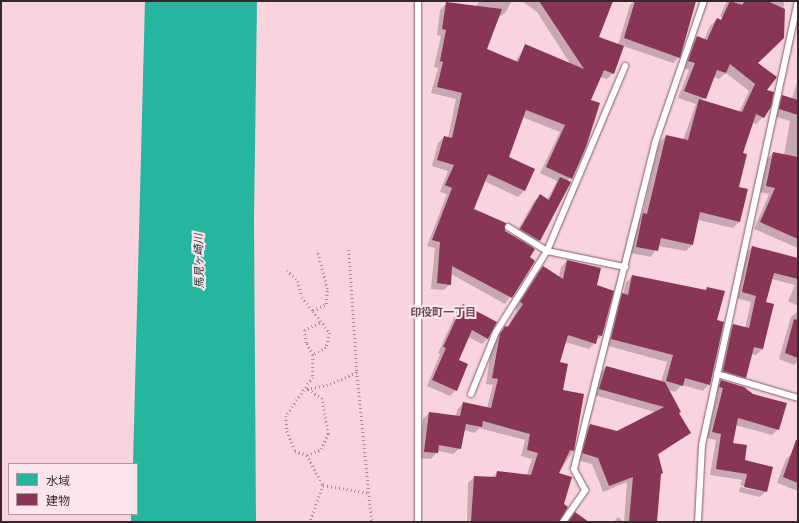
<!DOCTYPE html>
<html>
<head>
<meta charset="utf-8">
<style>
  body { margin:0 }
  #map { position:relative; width:799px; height:523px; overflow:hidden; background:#f9d3de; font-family:"Crimson Pro","Noto Sans JP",serif }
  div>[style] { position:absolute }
  .water>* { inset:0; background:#26b59f }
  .shadow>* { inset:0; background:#0003 }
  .building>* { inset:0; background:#893556 }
  .path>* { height:2.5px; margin-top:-1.25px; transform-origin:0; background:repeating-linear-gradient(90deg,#a78b93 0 1px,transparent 0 4px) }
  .roads { filter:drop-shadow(0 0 1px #7e5d67) drop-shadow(0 0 1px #7e5d67) }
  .service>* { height:6px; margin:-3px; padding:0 3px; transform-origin:3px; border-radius:3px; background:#fff }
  span { translate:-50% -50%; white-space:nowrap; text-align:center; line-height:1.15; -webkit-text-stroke:4px #fce5ec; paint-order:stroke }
  .water-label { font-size:11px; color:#1a302c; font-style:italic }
  .neighbourhood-label { font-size:11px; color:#6b4b55; font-weight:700 }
  .frame { position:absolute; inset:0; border:2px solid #35272b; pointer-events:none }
  .legend { position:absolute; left:8px; top:463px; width:130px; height:52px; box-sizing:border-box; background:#fce5ec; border:1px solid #ac999f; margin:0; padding:5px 7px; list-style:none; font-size:12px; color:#35272b }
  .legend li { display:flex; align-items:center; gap:8px; height:20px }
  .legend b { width:20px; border:1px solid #ac999f }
</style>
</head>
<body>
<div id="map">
  <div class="water">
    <div style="clip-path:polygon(145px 1px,257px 1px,254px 220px,256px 522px,131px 522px,131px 514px,137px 514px,137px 464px,133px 464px)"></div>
  </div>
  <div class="shadow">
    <div style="clip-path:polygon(evenodd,479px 1px,512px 1px,505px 13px,498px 18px,485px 50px,515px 62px,526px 45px,571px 65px,537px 12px,522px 1px,612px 1px,597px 37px,618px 45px,630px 5px,634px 1px,668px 1px,679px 57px,673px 63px,623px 46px,613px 73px,607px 79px,600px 77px,589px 101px,585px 146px,547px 224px,549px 225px,532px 248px,529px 258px,534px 261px,505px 304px,451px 274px,450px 284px,444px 290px,431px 289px,435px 248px,427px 246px,447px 194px,440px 192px,448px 171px,432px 166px,438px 143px,444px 137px,448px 138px,456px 99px,431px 93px,438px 68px,434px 67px,441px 36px,437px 35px,440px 10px,446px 4px,476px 7px,479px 1px,522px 117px,560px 132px,540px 173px,557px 181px,547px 200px,540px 195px,534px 201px,514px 237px,473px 210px,484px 181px,518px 197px,524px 191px,534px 170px,508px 158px,522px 117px)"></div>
    <div style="clip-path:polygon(evenodd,727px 1px,784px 1px,783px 38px,757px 63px,766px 91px,763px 117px,756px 124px,752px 122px,742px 154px,738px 188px,739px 222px,733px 228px,698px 220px,692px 245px,686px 251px,658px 246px,651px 257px,630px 253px,637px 220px,642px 215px,659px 143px,666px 136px,683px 140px,696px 104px,678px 98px,689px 70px,682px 67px,690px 44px,697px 37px,704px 40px,710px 26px,717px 19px,728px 21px,720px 16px,727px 1px,726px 73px,749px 91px,739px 112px,702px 101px,713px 77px,719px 79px,726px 73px)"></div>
    <div style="clip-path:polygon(798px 79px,798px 248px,754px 229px,769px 194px,760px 192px,766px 160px,773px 153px,784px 156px,790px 121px,773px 116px,776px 103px,783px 96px,792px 99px)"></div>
    <div style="clip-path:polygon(752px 247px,798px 259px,798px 306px,788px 301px,795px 285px,772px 279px,765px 303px,763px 349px,756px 355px,751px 354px,745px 377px,739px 383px,717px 377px,727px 331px,733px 325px,745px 328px,751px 302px,736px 298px,746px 253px)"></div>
    <div style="clip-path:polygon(567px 261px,596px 286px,601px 336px,589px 349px,565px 342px,559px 363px,573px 451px,558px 474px,559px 522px,467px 522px,468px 483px,474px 477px,491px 478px,498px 472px,527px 475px,532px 459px,521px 456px,525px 440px,479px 428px,475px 433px,463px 430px,460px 448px,453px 454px,438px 451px,431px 459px,418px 458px,423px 419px,429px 413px,456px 416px,457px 410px,463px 403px,487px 408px,493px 385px,486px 384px,491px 350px,499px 333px,506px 328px,517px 310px,515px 309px,537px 273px,543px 267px,559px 277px,561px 267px)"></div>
    <div style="clip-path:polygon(632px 276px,705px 291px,708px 288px,716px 321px,709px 384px,703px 391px,682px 385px,675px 392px,668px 390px,680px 412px,678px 414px,690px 432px,658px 455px,662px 473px,659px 476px,654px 522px,614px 522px,618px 517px,624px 522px,627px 482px,603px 492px,592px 464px,577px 460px,584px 431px,590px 425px,617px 432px,655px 412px,594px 395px,600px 373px,606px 367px,661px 382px,667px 362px,605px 345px,616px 301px,623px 295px,626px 283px)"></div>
    <div style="clip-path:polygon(463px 305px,488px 338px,482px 344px,468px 337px,457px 361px,456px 390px,450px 396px,427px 386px,440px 354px,438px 353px,457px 311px)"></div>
    <div style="clip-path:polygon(798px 311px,798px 361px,794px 365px,779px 359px,791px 317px)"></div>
    <div style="clip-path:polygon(721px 381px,778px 429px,772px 435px,735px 425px,731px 443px,766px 491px,760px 497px,739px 492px,740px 487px,763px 492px,740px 485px,742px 480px,710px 475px,716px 440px,707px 438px,717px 394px,714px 393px,715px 387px)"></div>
    <div style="clip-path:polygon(792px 453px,798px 454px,798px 491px,777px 483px,786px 459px)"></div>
  </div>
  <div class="building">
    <div style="clip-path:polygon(539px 1px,613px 1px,599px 37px,624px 46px,614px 74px,604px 70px,591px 100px,600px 103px,586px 147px,572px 179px,546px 167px,565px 125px,526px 110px,509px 157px,535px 169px,525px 191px,488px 174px,474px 209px,506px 223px,505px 231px,535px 249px,530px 257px,535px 261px,512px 298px,452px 266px,451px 285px,437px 283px,440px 242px,432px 240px,452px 188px,445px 185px,454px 165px,437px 160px,444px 136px,452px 138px,462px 93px,437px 87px,443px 62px,440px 61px,446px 30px,442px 29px,446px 2px,502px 9px,487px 49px,518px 62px,525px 44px,584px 69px)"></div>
    <div style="clip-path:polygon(635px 1px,696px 1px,680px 58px,624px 38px)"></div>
    <div style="clip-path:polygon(730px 1px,742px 5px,745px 1px,767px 1px,785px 9px,784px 38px,758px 63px,777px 77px,767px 90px,774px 92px,771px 107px,764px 118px,756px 114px,743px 153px,747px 154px,739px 187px,748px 189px,740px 222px,700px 212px,693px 245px,661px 238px,658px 251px,636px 247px,643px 213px,647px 214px,666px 135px,688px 140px,699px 99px,742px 112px,755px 84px,730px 64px,726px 73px,717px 70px,706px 99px,684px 91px,695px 63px,688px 61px,697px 36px,707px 40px,717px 18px,721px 20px)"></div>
    <div style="clip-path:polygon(782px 95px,798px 100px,798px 115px,779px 109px)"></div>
    <div style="clip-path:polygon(773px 152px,798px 157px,798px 239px,760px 222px,775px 188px,766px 186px)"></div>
    <div style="clip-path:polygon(560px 177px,571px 182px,540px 241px,520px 229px,540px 194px,549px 200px)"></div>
    <div style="clip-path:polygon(752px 246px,798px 258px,798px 279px,774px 273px,766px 302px,774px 304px,763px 349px,754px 347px,746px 378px,723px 371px,733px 324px,749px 328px,756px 296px,742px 292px)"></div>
    <div style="clip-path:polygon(567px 260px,601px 268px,597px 285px,614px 291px,602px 336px,598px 335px,596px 344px,568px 335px,560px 362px,568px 364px,563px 390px,584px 394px,574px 451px,570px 450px,559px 473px,572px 477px,564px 504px,568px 507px,559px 522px,471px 522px,474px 476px,496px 477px,497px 471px,531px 475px,538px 453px,527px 450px,530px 434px,483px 421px,482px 427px,466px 424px,461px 449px,439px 445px,438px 453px,424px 452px,429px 412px,460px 416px,463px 402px,491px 408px,498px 379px,492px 378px,500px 334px,505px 326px,508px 327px,523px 304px,520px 302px,543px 266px,563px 279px)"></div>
    <div style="clip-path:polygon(632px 275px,706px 290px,707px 287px,725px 291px,717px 320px,724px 322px,710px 385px,685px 378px,683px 386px,666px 381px,673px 355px,611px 339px,622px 293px,628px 295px)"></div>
    <div style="clip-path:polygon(463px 304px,497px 322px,488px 339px,472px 330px,459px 360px,468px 364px,457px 391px,432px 380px,446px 348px,443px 347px)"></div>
    <div style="clip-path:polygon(794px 319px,798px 320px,798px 358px,785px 353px)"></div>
    <div style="clip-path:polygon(606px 366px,665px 382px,681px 412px,679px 413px,691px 433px,658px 454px,663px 473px,661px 474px,657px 522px,629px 522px,633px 477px,609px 486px,598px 458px,582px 453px,590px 424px,617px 431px,664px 407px,599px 389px)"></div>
    <div style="clip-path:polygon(721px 380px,744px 387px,753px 394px,787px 403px,779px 430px,738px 418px,733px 443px,747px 445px,745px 460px,773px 467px,767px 492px,744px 487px,747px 474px,716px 469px,721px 434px,712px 432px,723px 388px,719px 387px)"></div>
    <div style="clip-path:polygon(796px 440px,798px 440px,798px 483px,783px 477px)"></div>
    <div style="clip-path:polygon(575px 512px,589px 522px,568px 522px)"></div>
  </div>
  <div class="path">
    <div style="left:349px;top:250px;width:122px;rotate:86.2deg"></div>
    <div style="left:357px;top:372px;width:151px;rotate:84.3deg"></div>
    <div style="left:287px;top:270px;width:16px;rotate:45deg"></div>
    <div style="left:298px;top:281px;width:16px;rotate:76deg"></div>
    <div style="left:302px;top:297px;width:18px;rotate:52deg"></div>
    <div style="left:313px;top:311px;width:15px;rotate:-28deg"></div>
    <div style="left:326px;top:304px;width:15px;rotate:-86deg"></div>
    <div style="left:327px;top:289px;width:40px;rotate:-104.4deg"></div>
    <div style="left:313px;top:311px;width:28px;rotate:52deg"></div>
    <div style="left:330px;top:333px;width:16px;rotate:105deg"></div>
    <div style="left:326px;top:348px;width:15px;rotate:152deg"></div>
    <div style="left:313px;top:355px;width:14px;rotate:-120deg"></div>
    <div style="left:306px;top:343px;width:13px;rotate:-99deg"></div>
    <div style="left:304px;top:330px;width:19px;rotate:-25deg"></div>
    <div style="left:313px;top:355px;width:22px;rotate:90deg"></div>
    <div style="left:313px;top:377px;width:47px;rotate:124.7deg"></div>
    <div style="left:286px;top:416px;width:15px;rotate:86deg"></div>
    <div style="left:287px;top:431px;width:22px;rotate:68deg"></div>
    <div style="left:295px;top:451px;width:13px;rotate:18deg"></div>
    <div style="left:307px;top:455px;width:15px;rotate:-23deg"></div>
    <div style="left:321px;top:449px;width:17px;rotate:-65deg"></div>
    <div style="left:328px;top:434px;width:36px;rotate:-100deg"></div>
    <div style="left:322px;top:399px;width:18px;rotate:-146deg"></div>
    <div style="left:307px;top:389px;width:24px;rotate:-12deg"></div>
    <div style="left:330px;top:384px;width:30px;rotate:-24deg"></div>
    <div style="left:307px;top:455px;width:34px;rotate:62deg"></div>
    <div style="left:323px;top:485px;width:39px;rotate:109deg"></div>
    <div style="left:323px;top:485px;width:47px;rotate:9.9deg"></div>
  </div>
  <div class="roads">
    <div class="service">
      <div style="left:508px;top:227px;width:46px;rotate:31.6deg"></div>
      <div style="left:547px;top:251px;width:80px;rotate:11.6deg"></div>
      <div style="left:717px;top:374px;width:84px;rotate:16.5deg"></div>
      <div style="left:471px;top:394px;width:67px;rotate:-68deg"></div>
      <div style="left:496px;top:332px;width:96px;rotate:-57.8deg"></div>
      <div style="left:547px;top:251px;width:201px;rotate:-67.1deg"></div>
      <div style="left:418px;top:522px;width:521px;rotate:-90deg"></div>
      <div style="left:563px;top:522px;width:39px;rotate:-55deg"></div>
      <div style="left:585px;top:490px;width:24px;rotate:-118deg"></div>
      <div style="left:574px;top:469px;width:63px;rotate:-76.2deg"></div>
      <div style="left:589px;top:408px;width:273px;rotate:-76deg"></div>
      <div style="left:655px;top:143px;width:150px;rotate:-71deg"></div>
      <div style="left:698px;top:522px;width:77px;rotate:-87deg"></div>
      <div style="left:702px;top:445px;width:454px;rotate:-77.8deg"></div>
    </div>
  </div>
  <div class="water-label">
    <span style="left:199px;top:261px;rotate:-91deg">馬見ヶ崎川</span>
  </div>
  <div class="neighbourhood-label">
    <span style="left:443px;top:312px">印役町一丁目</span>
  </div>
  <div class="frame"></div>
  <ul class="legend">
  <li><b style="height:11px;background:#26b59f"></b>水域</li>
  <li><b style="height:11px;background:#893556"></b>建物</li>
  </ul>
</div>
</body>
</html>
